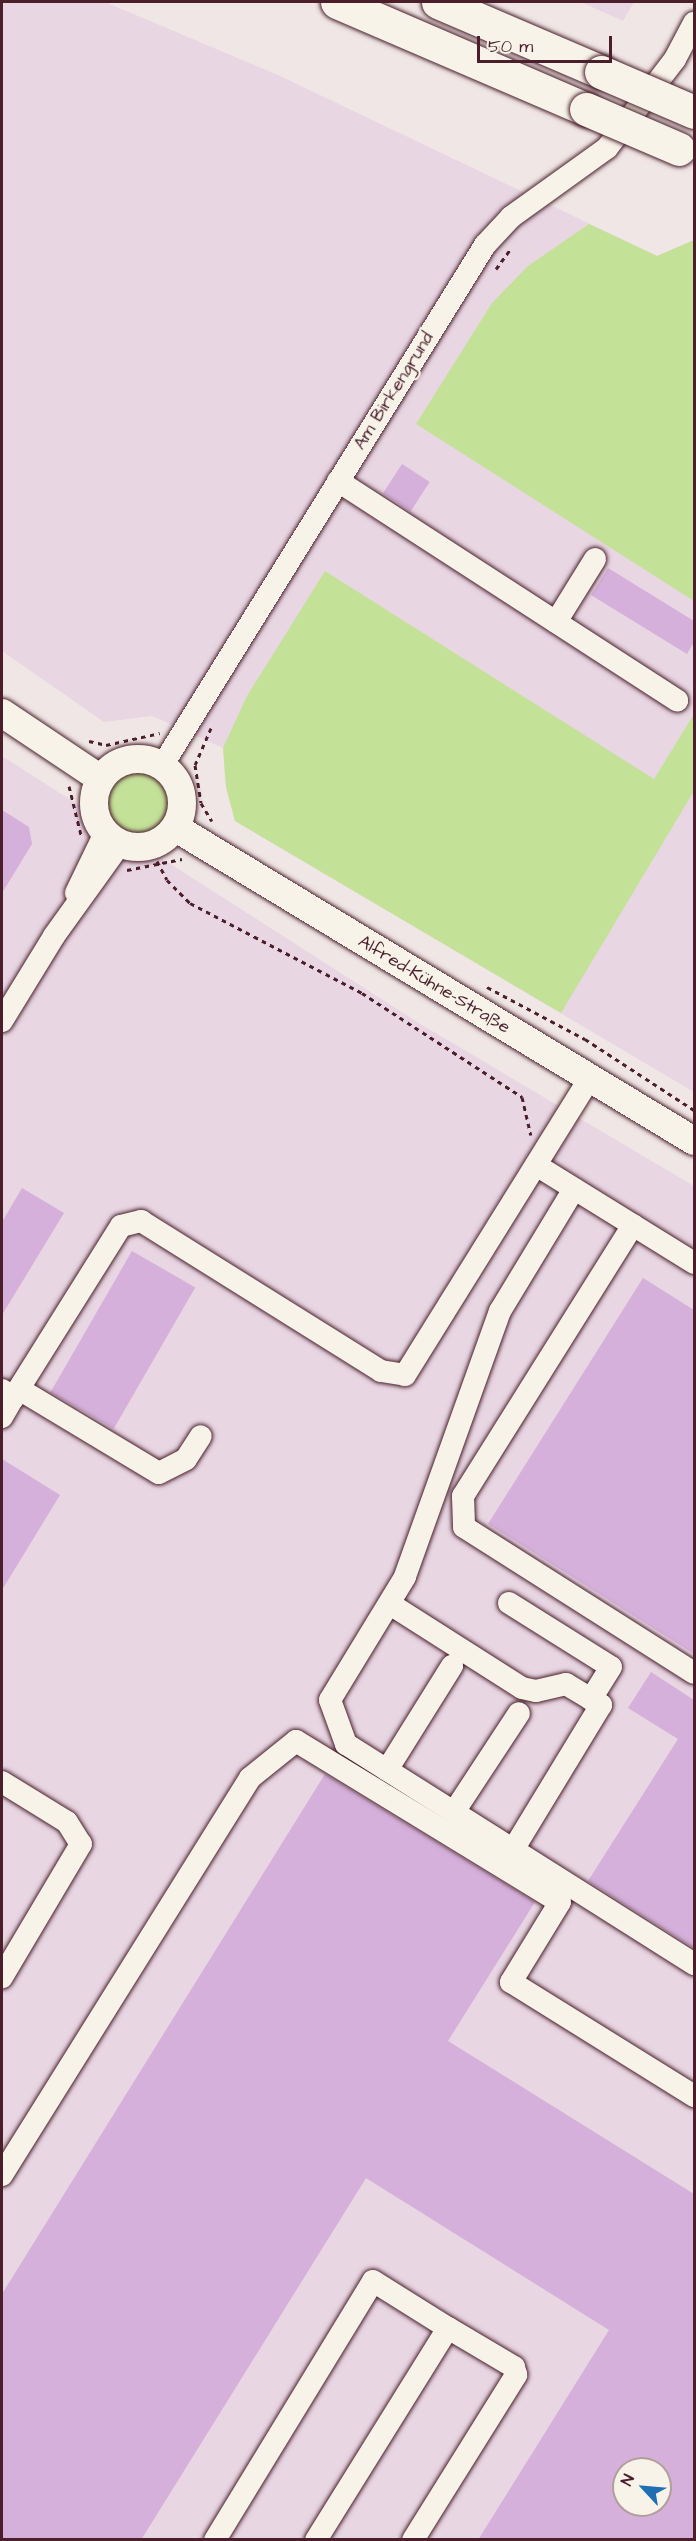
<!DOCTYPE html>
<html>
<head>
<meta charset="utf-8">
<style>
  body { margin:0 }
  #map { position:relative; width:696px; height:2541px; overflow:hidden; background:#f0e6e5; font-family:"Architects Daughter",sans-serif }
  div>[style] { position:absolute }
  .built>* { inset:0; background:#e8d6e2 }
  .green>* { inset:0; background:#c4e198 }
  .round { border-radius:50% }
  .building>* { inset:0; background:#d4b0da; transform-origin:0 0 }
  .path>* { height:3px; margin-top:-1.5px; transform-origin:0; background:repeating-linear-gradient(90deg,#4a1f2b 0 4.5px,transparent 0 9px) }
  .roads { filter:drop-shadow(0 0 2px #4a1f2b) drop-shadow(0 0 2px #4a1f2b) }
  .minor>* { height:22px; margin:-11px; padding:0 11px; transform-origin:11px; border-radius:11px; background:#f7f3e8 }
  .major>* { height:28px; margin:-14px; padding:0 14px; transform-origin:14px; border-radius:14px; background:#f7f3e8 }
  .major>.ring { margin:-14px; padding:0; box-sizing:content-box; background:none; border:28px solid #f7f3e8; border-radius:50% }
  .highway>* { height:33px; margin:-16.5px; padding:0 16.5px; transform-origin:16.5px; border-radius:16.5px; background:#f7f3e8 }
  .bridges { filter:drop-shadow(0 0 2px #4a1f2b) drop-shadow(0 0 2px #4a1f2b) }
  .highway-bridge>* { height:33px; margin:-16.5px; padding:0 16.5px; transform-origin:16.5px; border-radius:16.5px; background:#f7f3e8 }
  span { translate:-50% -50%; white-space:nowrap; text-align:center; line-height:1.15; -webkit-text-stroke:4.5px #f7f3e8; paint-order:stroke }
  .street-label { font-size:18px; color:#4a1f2b }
  .frame { position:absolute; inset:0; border:3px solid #4a1f2b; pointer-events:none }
  .north { position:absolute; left:612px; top:2457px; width:60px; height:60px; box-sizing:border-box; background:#f7f3e8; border:2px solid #b29e9c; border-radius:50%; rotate:296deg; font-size:16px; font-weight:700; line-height:24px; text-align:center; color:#4a1f2b }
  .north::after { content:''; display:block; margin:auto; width:21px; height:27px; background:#1f6fb2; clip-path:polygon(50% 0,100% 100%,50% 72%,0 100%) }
  .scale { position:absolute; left:477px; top:36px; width:135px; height:27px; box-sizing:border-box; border:3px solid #4a1f2b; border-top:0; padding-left:8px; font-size:18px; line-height:21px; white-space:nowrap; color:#4a1f2b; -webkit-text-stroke:4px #f7f3e8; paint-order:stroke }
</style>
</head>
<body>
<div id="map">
  <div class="built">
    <div style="clip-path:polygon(2px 2px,105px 2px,280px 76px,657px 256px,694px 240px,694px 1092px,235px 821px,226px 787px,223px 748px,152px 716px,104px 722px,2px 651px)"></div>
    <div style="clip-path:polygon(581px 2px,634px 2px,623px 21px)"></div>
    <div style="clip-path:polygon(evenodd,2px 756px,422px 1025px,694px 1186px,694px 2539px,2px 2539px,2px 756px,624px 2469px,660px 2469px,660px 2505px,624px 2505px,624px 2469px)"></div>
  </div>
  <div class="green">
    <div style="clip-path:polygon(589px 224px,657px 256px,694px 240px,694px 601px,416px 424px,492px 303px,528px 266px)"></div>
    <div style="clip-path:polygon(325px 571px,654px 779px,694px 714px,694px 791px,561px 1013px,235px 821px,226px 787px,223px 748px,247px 696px)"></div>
    <div class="round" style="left:102px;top:768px;width:70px;height:70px"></div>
  </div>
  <div class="building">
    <div style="left:402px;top:464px;width:33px;height:35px;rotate:33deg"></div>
    <div style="clip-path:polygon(608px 568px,694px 621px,694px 642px,687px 654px,591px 595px)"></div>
    <div style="clip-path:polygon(2px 810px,29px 827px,32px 844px,2px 893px)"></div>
    <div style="clip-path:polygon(22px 1188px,64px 1213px,2px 1315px,2px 1222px)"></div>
    <div style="left:132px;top:1251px;width:73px;height:163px;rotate:30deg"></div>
    <div style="clip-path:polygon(643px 1278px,694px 1310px,694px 1654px,488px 1524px)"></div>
    <div style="clip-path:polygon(2px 1459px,60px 1495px,2px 1590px)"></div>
    <div style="clip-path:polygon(651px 1672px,694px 1700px,694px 1948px,588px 1881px,678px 1739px,628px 1708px)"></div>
    <div style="clip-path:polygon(evenodd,325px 1774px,535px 1902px,448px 2041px,694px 2194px,694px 2540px,478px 2540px,609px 2330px,366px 2178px,141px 2540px,2px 2540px,2px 2294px,325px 1774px,624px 2469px,660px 2469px,660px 2505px,624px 2505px,624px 2469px)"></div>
  </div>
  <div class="path">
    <div style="left:496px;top:269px;width:24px;rotate:-54deg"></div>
    <div style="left:211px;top:728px;width:40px;rotate:113.4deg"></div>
    <div style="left:195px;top:765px;width:38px;rotate:81deg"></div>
    <div style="left:201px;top:803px;width:21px;rotate:59deg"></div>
    <div style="left:89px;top:741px;width:17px;rotate:13deg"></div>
    <div style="left:106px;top:745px;width:55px;rotate:-12.5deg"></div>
    <div style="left:69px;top:786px;width:50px;rotate:76.2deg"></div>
    <div style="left:157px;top:861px;width:21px;rotate:62deg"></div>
    <div style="left:167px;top:880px;width:33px;rotate:45deg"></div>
    <div style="left:190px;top:903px;width:194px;rotate:27.6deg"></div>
    <div style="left:362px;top:993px;width:191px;rotate:33deg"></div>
    <div style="left:522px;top:1097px;width:39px;rotate:77deg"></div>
    <div style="left:127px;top:870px;width:56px;rotate:-11.3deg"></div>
    <div style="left:487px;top:987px;width:111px;rotate:28deg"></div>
    <div style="left:585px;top:1039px;width:130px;rotate:33.1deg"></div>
  </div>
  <div class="roads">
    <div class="minor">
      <div style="left:338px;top:481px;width:404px;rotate:32.9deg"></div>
      <div style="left:556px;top:622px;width:74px;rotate:-58.2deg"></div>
      <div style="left:162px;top:766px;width:613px;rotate:-58.2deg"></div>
      <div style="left:485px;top:245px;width:38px;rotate:-47deg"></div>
      <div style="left:511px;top:217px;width:118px;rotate:-35.7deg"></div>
      <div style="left:607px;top:148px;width:112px;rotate:-52.6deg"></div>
      <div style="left:675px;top:59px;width:41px;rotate:-62.2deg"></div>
      <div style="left:76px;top:893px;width:67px;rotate:-64.2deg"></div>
      <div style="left:2px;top:1021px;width:100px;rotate:-58.5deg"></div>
      <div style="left:54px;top:936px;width:113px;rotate:-54.3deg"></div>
      <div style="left:536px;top:1165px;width:186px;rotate:31.8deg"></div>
      <div style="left:574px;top:1189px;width:143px;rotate:121.2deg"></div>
      <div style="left:500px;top:1311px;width:282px;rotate:109.7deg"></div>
      <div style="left:405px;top:1577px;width:144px;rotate:121.4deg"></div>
      <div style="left:330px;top:1700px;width:47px;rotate:70deg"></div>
      <div style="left:346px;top:1744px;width:412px;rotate:32.3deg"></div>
      <div style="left:633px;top:1225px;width:320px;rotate:122.1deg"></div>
      <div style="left:463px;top:1496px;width:31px;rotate:88deg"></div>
      <div style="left:464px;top:1527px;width:272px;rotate:32.4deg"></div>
      <div style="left:19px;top:1389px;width:163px;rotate:31deg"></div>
      <div style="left:159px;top:1473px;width:30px;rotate:-27deg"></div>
      <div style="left:186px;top:1459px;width:27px;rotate:-57deg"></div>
      <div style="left:2px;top:1390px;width:14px;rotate:36deg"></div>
      <div style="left:13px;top:1398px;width:203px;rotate:-57.9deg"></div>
      <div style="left:121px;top:1226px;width:21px;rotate:-14deg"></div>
      <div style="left:141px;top:1221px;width:283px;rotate:32deg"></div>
      <div style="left:381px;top:1371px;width:24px;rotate:9deg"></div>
      <div style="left:405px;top:1375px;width:350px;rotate:-58.1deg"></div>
      <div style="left:2px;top:1417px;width:22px;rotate:-60deg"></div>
      <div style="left:509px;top:1603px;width:120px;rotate:32.1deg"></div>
      <div style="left:611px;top:1667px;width:38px;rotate:122deg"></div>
      <div style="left:390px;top:1604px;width:156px;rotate:32.5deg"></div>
      <div style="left:522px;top:1688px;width:14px;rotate:12deg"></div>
      <div style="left:536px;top:1691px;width:31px;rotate:-13deg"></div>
      <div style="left:566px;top:1684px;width:41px;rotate:31deg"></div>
      <div style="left:601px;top:1705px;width:170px;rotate:121.3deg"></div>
      <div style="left:387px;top:1770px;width:123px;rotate:-58deg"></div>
      <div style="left:2px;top:1782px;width:76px;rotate:31.6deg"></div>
      <div style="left:67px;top:1822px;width:26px;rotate:58deg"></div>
      <div style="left:81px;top:1844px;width:155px;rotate:120.7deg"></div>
      <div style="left:454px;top:1812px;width:118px;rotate:-56.7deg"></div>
      <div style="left:2px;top:2175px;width:468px;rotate:-58deg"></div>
      <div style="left:250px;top:1778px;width:59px;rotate:-38.8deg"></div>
      <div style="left:296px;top:1741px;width:309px;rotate:31.4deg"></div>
      <div style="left:560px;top:1902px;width:94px;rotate:121.5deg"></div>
      <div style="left:511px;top:1982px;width:216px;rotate:31.9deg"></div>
      <div style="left:215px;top:2540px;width:303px;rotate:-58.6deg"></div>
      <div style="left:373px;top:2281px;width:89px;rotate:32.1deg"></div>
      <div style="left:448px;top:2328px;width:250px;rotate:121.9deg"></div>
      <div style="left:413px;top:2540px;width:195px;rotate:-58deg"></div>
      <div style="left:516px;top:2375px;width:8px;rotate:-104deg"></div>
      <div style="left:514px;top:2367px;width:77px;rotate:-149.4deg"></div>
    </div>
    <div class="major">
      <div style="left:2px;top:713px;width:119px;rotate:33.7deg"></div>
      <div class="ring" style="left:94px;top:759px;width:60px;height:60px"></div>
      <div style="left:176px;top:828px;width:605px;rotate:31.14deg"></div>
    </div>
    <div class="highway">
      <div style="left:337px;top:2px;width:271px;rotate:23.3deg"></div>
      <div style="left:438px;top:2px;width:177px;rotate:23.2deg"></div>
    </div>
  </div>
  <div class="bridges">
    <div class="highway-bridge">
      <div style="left:601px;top:72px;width:101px;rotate:23.3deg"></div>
      <div style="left:586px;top:109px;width:101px;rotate:23.3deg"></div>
    </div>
  </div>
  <div class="street-label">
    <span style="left:394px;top:391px;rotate:-58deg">Am Birkengrund</span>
    <span style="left:434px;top:985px;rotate:31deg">Alfred-Kühne-Straße</span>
  </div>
  <div class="frame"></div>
  <div class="north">N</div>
  <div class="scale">50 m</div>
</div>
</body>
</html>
